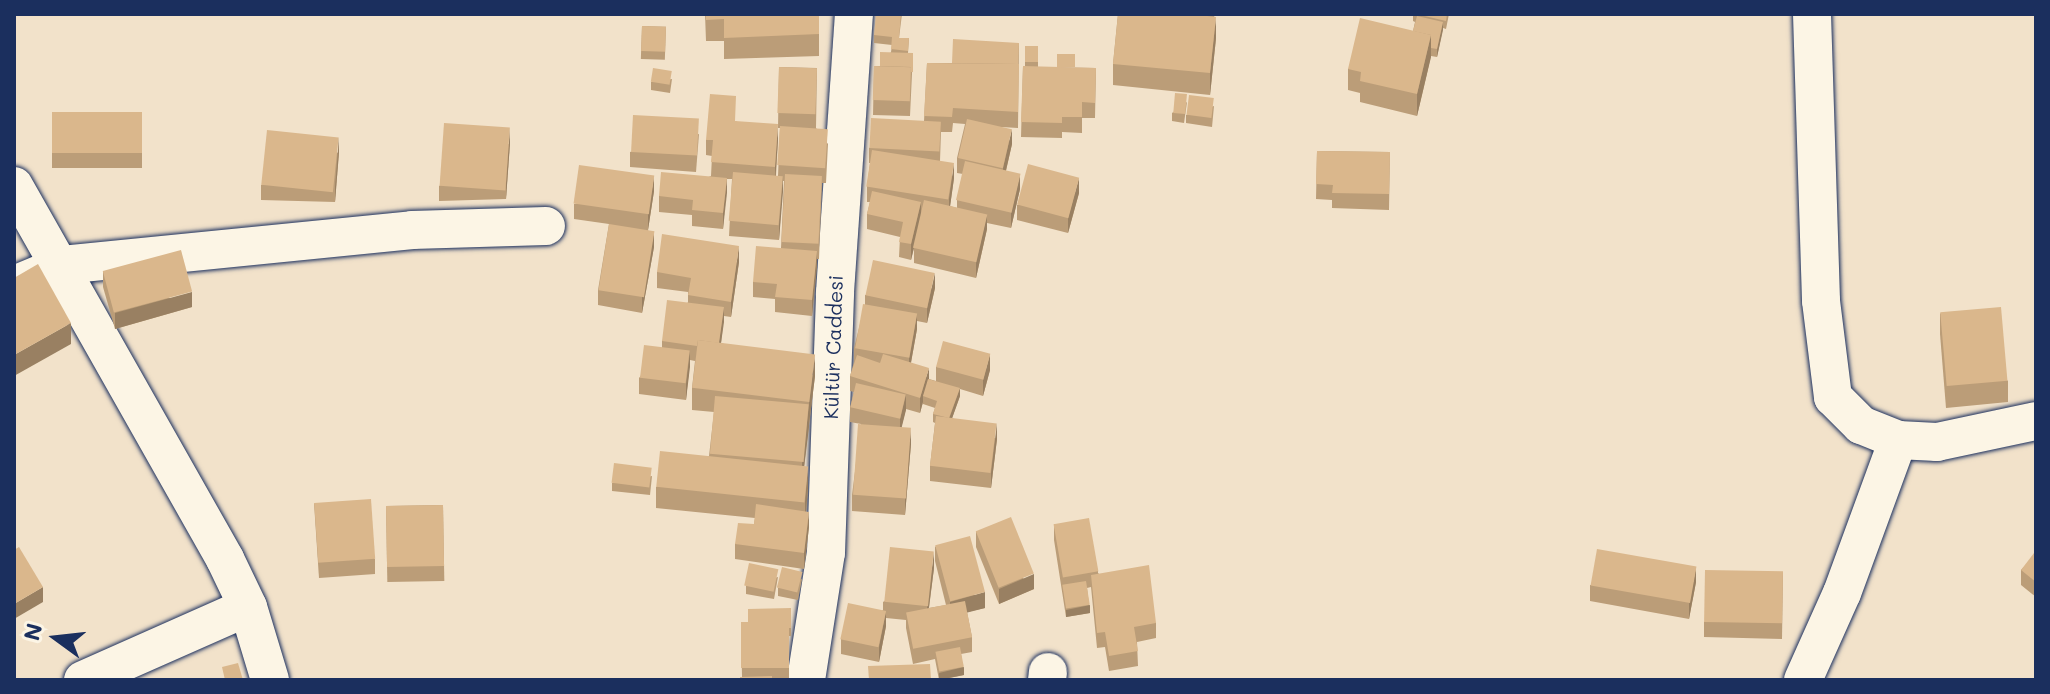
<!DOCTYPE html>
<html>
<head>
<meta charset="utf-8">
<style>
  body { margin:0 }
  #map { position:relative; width:2050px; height:694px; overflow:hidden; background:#f2e2ca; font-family:Mali,sans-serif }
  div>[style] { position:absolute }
  .roads { filter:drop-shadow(0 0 2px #1b2f5e) drop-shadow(0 0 2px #1b2f5e) }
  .minor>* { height:38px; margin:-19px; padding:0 19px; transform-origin:19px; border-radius:19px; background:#fcf5e5 }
  .wall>* { inset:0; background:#bb9d78; transform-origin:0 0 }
  .shaded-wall>* { inset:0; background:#998062 }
  .building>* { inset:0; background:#dab78c; transform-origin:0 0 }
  span { translate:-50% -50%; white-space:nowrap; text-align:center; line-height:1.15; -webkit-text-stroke:8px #fcf5e5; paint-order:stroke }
  .street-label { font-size:20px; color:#1b2f5e }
  .frame { position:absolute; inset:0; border:16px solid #1b2f5e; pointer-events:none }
  .north { position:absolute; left:16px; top:598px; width:80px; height:80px; -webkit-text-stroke:6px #fcf5e5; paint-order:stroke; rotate:285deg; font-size:22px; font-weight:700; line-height:32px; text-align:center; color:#1b2f5e }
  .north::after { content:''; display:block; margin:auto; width:28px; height:36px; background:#1b2f5e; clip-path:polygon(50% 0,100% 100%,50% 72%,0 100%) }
</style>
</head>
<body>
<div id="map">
  <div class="roads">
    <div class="minor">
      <div style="left:1812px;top:14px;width:287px;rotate:88.2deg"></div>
      <div style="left:1821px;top:301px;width:97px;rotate:82.9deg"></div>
      <div style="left:1833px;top:397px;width:40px;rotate:45deg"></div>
      <div style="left:1861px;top:425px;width:40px;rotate:22deg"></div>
      <div style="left:1898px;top:440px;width:39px;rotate:3deg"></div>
      <div style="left:1937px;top:442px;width:101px;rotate:-12deg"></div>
      <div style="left:14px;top:186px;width:429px;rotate:60.5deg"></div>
      <div style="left:225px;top:559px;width:53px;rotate:64.4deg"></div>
      <div style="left:248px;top:607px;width:76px;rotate:73.2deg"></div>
      <div style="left:14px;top:285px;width:52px;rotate:-22.6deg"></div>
      <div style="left:62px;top:265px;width:352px;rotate:-5.7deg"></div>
      <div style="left:412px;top:230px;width:134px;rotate:-1.7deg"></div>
      <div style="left:83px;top:680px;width:180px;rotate:-23.9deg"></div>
      <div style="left:806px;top:680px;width:129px;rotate:-81.1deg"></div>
      <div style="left:826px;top:553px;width:261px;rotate:-88deg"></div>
      <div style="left:835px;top:292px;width:279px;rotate:-86.1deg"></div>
      <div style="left:1047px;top:680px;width:8px;rotate:-83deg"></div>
      <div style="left:1803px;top:680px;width:95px;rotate:-65.9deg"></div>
      <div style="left:1842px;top:593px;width:163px;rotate:-69.9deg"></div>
    </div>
  </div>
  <div class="wall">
    <div style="clip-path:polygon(705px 14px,819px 14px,819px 56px,724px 59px,724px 41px,706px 41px)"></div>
    <div style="clip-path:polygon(902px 14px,899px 38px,909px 38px,908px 53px,913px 53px,910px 116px,873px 115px,874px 66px,880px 66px,891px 52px,892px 45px,874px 43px,874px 35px)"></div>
    <div style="clip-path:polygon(1118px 14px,1214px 14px,1216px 38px,1210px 95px,1113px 85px,1113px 64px)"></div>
    <div style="clip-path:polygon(1413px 14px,1449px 14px,1446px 29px,1443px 28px,1437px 57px,1431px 56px,1417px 116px,1360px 102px,1360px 93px,1348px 90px,1348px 69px,1413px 31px,1415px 22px,1413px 21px)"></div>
    <div style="left:642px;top:26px;width:24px;height:33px;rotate:2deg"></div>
    <div style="clip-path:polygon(evenodd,1019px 43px,1018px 128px,1001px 127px,1012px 144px,1006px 171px,1020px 189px,1011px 228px,987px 223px,987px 229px,976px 278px,914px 263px,914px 248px,911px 260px,899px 257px,900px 237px,867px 229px,867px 214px,870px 202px,867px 202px,867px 187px,870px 163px,869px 163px,869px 148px,924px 121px,927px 63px,952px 63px,1019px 43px,953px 123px,965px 124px,957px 158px,957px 173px,963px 174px,957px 200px,957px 208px,950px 206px,954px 178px,940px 161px,941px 132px,952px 132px,953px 123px)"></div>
    <div style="clip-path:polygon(1025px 46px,1038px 46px,1038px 67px,1096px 68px,1095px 118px,1082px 118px,1082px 133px,1062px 132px,1062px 138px,1021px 137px,1023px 66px,1025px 66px)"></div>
    <div style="clip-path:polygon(779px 67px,817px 68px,816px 128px,828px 144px,826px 183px,822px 183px,819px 259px,817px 259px,812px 316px,775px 312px,775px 299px,753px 297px,753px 282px,781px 248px,784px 181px,783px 181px,779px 240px,729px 236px,732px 179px,727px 179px,723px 229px,692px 226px,692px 215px,659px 212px,659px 196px,711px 176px,712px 156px,706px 155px,706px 140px,735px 121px,778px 140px,776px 176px,778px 176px,780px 128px,778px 128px)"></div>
    <div style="clip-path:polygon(672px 79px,670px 93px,651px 90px,651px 82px)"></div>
    <div style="clip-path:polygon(1187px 102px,1184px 123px,1172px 121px,1172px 113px)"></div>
    <div style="clip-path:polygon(1214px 106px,1212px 127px,1186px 123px,1186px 115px)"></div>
    <div style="left:52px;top:112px;width:90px;height:56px"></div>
    <div style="clip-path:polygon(699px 134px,696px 172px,630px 167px,630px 152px)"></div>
    <div style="clip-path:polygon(510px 143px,506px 199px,439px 201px,439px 186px)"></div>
    <div style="clip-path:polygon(1317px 151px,1390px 152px,1389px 210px,1332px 208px,1332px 200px,1316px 199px)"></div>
    <div style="clip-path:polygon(339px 152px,335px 202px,261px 200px,261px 185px)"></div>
    <div style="clip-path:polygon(654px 191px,648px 230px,654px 247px,642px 313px,598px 305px,598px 290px,609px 224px,574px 219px,574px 204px)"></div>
    <div style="clip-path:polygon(1079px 193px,1068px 233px,1017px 220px,1017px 205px)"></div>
    <div style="clip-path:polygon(739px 262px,731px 317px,724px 316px,721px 343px,815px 376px,804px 466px,808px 488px,806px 511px,809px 527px,804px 569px,735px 559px,735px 544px,754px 524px,755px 518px,656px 508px,656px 487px,709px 456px,714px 412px,692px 410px,692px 388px,695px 361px,690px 360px,686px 400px,639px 394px,639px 378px,662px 348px,662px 341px,688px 302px,688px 292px,657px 288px,657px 272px)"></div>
    <div style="clip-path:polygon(103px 271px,192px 307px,115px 329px,103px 287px)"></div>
    <div style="clip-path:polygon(935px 288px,927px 323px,917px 321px,917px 329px,911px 363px,929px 379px,936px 381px,936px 367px,990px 370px,983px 396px,960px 389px,960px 396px,952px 418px,997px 439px,991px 488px,930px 481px,930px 466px,935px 423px,933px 422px,933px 414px,935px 408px,923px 404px,923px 402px,920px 413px,906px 409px,901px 428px,911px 444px,905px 515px,852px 511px,852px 495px,861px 424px,850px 422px,850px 407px,854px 392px,850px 391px,850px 376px,854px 362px,854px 348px,865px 304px,865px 295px)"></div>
    <div style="clip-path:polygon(1940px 313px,2008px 381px,2008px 402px,1946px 408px,1940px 334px)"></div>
    <div style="clip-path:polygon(652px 476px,650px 495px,612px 491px,612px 483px)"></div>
    <div style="clip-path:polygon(314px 503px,375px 559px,375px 574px,319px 578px)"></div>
    <div style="left:443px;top:505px;width:76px;height:57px;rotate:89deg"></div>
    <div style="clip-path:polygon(1054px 524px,1098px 571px,1098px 573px,1156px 623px,1156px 638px,1137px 642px,1138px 666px,1109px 671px,1105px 647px,1097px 648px,1091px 587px,1087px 588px,1090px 613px,1066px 617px,1054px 540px)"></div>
    <div style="clip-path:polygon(976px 531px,1034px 589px,999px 604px,976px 547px)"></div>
    <div style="clip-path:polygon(935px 546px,985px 608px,967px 612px,972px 637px,972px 652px,961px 654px,964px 675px,939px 680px,935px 659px,913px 664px,906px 628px,906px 620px,886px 618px,886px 626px,879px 662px,841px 654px,841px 639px,883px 610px,883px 602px,934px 568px,929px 608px,946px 605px,935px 561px)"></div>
    <div style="clip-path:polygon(2036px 554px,2036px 597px,2021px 585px,2021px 570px)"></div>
    <div style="clip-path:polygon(1783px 572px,1782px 639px,1704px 637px,1704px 622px)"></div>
    <div style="clip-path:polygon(778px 577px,774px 599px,746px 594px,746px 586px)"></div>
    <div style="clip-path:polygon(802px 579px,798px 600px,778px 596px,778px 588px)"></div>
    <div style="clip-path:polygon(1696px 582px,1689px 619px,1590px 601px,1590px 585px)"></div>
    <div style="clip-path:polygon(791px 608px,791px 636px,789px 636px,789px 680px,740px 680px,742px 677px,741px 623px,748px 623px)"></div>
  </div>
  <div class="shaded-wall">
    <div style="clip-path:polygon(1216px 17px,1216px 38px,1210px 95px,1210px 73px)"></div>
    <div style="clip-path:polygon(1443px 22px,1443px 30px,1437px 57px,1437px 49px)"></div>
    <div style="clip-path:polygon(1431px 35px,1431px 57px,1417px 116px,1417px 94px)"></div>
    <div style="clip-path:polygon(778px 124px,778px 140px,775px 182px,775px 167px)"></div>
    <div style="clip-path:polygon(510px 128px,510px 143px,506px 199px,506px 184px)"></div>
    <div style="clip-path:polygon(1012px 129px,1012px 144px,1003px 183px,1003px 168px)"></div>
    <div style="clip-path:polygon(339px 137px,339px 152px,335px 202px,335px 187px)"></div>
    <div style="clip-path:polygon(954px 163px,954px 178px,949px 214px,949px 199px)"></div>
    <div style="clip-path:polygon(1020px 174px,1020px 189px,1011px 228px,1011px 213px)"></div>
    <div style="clip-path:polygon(654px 176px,654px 191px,648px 230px,648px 215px)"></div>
    <div style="clip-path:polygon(783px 176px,783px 192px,779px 240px,779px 225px)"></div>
    <div style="clip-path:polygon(727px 178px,727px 193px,723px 229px,723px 213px)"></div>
    <div style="clip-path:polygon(1079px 178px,1079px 193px,1068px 233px,1068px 218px)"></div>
    <div style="clip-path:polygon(921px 202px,921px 218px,911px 260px,911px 244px)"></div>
    <div style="clip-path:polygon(987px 214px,987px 229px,976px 278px,976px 262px)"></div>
    <div style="clip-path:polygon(654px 231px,654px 247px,642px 313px,642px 298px)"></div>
    <div style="clip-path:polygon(739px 246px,739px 262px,731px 317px,731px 302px)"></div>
    <div style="clip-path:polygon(817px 251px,817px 267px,812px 316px,812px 300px)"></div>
    <div style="clip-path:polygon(935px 273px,935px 288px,927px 323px,927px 308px)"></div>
    <div style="clip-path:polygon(192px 292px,192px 307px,115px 329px,115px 313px)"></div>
    <div style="clip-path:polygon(724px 307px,724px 322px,718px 364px,718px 348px)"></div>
    <div style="clip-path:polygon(917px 314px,917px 329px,909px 373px,909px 358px)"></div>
    <div style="clip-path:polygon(71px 323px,71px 344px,14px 376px,14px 355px)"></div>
    <div style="clip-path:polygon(690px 351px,690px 367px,686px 400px,686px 384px)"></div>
    <div style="clip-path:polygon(990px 354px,990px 370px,983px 396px,983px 380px)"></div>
    <div style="clip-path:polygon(815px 355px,815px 376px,809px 424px,809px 403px)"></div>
    <div style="clip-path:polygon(929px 368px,929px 384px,923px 396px,923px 402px,920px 413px,920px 398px)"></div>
    <div style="clip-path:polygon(960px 388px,960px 396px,949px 427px,949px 419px)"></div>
    <div style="clip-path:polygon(906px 395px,906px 410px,900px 434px,900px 419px)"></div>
    <div style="clip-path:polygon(809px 405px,809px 427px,802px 485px,802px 464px)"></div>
    <div style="clip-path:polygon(997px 423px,997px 439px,991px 488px,991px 473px)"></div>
    <div style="clip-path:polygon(911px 428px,911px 444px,905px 515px,905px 500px)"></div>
    <div style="clip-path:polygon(808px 467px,808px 488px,805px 524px,805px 502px)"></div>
    <div style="clip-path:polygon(809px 512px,809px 527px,804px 569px,804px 553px)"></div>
    <div style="clip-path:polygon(934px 552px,934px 568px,927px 622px,927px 607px)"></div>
    <div style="clip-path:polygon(1696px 567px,1696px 582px,1689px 619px,1689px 604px)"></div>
    <div style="clip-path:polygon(1034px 574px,1034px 589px,999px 604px,999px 589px)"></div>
    <div style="clip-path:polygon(43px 587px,43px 602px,14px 619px,14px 604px)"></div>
    <div style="clip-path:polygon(985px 592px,985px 608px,950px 617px,950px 602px)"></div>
    <div style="clip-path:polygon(1090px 605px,1090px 613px,1066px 617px,1066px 610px)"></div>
    <div style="clip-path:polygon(886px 611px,886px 626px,879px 662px,879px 647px)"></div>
    <div style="clip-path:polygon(964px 667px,964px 675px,939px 680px,939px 673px)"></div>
  </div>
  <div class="building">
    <div style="clip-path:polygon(706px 14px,819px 14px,819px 34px,724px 38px,724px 19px,706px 20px)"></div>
    <div style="clip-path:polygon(876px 14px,901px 14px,899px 38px,909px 38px,908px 51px,891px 49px,892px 37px,874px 35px)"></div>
    <div style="clip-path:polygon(1118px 14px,1190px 14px,1216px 17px,1210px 73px,1113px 64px)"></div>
    <div style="clip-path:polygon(1416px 14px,1447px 14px,1446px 21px)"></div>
    <div style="clip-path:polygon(1417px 16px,1443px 22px,1437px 49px,1431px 48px,1431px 35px,1413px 31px)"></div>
    <div style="clip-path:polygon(1360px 18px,1431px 35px,1417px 94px,1360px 81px,1361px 72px,1348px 69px)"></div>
    <div style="left:642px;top:26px;width:24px;height:25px;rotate:2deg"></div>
    <div style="clip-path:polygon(953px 39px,1019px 43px,1018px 66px,1019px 64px,952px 63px)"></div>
    <div style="left:1025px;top:46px;width:13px;height:16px"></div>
    <div style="clip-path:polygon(880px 52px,913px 53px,913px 72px,911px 72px,911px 67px,880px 66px)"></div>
    <div style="left:1057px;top:54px;width:18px;height:13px"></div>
    <div style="clip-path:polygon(927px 63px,1019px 64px,1018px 112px,953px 108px,952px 117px,924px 116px)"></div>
    <div style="left:874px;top:66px;width:37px;height:34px;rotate:2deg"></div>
    <div style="clip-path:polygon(1023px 66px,1096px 68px,1095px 103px,1082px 102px,1082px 117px,1062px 117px,1062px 123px,1021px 122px)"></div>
    <div style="left:779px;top:67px;width:38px;height:46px;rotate:2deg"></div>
    <div style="left:653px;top:68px;width:19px;height:14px;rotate:9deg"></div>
    <div style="left:1175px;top:93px;width:12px;height:20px;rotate:5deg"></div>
    <div style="clip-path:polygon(710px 94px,736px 96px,735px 121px,778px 124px,775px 167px,711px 162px,713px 140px,706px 140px)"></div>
    <div style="left:1189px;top:95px;width:25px;height:20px;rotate:7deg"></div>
    <div style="left:52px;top:112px;width:90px;height:41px"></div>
    <div style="left:633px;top:115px;width:66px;height:37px;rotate:3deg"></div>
    <div style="left:871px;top:118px;width:70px;height:30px;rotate:3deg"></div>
    <div style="left:967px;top:119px;width:46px;height:40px;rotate:13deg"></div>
    <div style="left:444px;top:123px;width:66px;height:63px;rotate:4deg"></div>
    <div style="left:780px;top:126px;width:48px;height:39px;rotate:4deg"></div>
    <div style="left:267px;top:130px;width:72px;height:55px;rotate:6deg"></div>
    <div style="left:872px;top:150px;width:83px;height:37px;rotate:9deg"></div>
    <div style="clip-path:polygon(1317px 151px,1390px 152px,1389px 194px,1332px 193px,1333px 185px,1316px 184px)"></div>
    <div style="left:965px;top:161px;width:57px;height:40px;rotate:13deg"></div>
    <div style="left:1028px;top:164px;width:53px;height:42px;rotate:15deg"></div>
    <div style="left:579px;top:165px;width:76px;height:39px;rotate:8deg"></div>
    <div style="clip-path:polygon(661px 172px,727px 178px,723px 213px,692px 210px,693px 200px,659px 196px)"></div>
    <div style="left:733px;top:172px;width:50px;height:49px;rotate:5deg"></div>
    <div style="left:785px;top:174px;width:37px;height:68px;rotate:3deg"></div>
    <div style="clip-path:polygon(872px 191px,921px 202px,911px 244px,899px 242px,903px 222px,867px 214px)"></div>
    <div style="left:924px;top:200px;width:65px;height:49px;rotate:13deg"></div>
    <div style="left:609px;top:224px;width:46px;height:67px;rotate:9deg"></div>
    <div style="clip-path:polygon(662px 234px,739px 246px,731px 302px,688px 295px,691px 278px,657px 272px)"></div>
    <div style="clip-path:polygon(756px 246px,817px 251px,812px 300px,775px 297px,777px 284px,753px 282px)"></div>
    <div style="left:181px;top:250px;width:43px;height:81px;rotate:75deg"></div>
    <div style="left:873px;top:260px;width:63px;height:36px;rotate:12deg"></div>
    <div style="clip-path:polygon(38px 264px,71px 323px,14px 355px,14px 278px)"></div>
    <div style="clip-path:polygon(667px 300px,724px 307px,719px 343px,698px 340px,697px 346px,662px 341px)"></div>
    <div style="left:863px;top:304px;width:55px;height:45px;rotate:10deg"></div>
    <div style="left:2001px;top:307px;width:74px;height:61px;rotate:85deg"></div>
    <div style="left:698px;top:340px;width:118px;height:48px;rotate:7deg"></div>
    <div style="left:943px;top:341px;width:49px;height:27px;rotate:15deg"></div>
    <div style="left:644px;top:345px;width:46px;height:33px;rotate:7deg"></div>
    <div style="clip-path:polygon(883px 354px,929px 368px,920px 398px,850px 376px,857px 355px,880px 363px)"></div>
    <div style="clip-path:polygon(928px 379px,960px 388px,949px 418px,933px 414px,937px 401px,923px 396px)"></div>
    <div style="left:856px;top:383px;width:51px;height:25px;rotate:13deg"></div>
    <div style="left:715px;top:396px;width:94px;height:58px;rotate:5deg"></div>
    <div style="left:936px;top:416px;width:61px;height:50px;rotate:7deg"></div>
    <div style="left:858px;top:424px;width:53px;height:71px;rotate:4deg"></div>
    <div style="left:660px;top:451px;width:149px;height:36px;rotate:6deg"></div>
    <div style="left:614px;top:463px;width:38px;height:20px;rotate:7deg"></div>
    <div style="left:371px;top:499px;width:60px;height:57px;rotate:86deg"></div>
    <div style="clip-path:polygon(756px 504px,809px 512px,804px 553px,735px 544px,738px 523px,754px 524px)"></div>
    <div style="left:443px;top:505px;width:61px;height:57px;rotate:89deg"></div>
    <div style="left:1011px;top:517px;width:61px;height:38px;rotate:68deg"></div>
    <div style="left:1089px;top:518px;width:54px;height:36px;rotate:80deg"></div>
    <div style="left:970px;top:536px;width:58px;height:36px;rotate:75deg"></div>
    <div style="clip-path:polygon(19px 547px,43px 587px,14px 604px,14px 550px)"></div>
    <div style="left:890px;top:547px;width:44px;height:55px;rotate:6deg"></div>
    <div style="left:1597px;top:549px;width:101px;height:37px;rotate:10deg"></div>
    <div style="clip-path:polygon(2034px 553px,2036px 554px,2036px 582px,2021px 570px)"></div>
    <div style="left:749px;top:563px;width:30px;height:23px;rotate:12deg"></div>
    <div style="clip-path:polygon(1149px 565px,1156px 623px,1134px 627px,1138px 651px,1109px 656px,1105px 632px,1097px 633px,1091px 575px)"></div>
    <div style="left:782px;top:567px;width:21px;height:21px;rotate:14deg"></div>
    <div style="left:1705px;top:570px;width:78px;height:52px;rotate:1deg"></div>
    <div style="left:1086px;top:581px;width:24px;height:24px;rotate:81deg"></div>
    <div style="left:965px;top:601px;width:37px;height:60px;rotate:79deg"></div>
    <div style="left:848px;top:603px;width:39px;height:37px;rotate:12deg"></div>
    <div style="clip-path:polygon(791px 608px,791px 628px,789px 628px,789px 622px,748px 623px,748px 609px)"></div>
    <div style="left:789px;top:622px;width:46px;height:48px;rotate:90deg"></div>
    <div style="left:960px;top:647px;width:20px;height:25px;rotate:79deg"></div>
    <div style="clip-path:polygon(238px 663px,243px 680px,225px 680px,222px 667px)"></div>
    <div style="clip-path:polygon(930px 664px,931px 680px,869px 680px,868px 666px)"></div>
    <div style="clip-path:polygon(772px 676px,772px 680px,740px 680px,740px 677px)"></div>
  </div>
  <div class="street-label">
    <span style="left:833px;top:347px;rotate:-88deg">Kültür Caddesi</span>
  </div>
  <div class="frame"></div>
  <div class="north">N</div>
</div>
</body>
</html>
